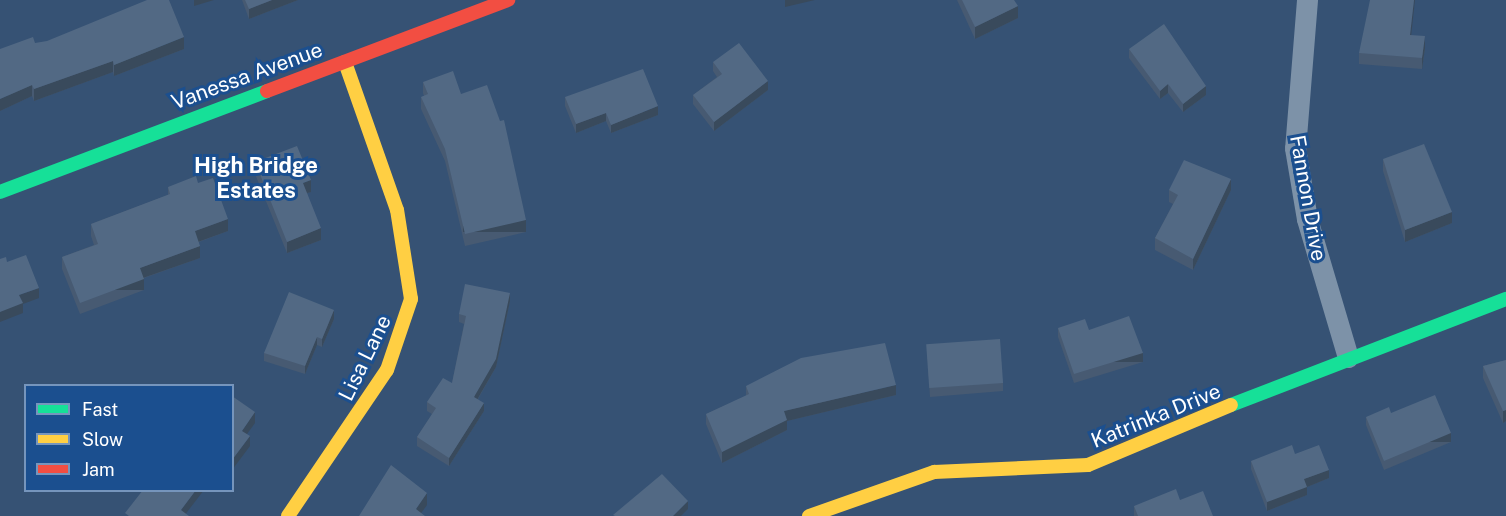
<!DOCTYPE html>
<html>
<head>
<meta charset="utf-8">
<style>
  body { margin:0 }
  #map { position:relative; width:1506px; height:516px; overflow:hidden; background:#365274; font-family:"Public Sans",sans-serif }
  div>[style] { position:absolute }
  .street>* { height:21px; margin:-10.5px; padding:0 10.5px; transform-origin:10.5px; border-radius:10.5px; background:#7d92a8 }
  .fast>* { height:14px; margin:-7px; padding:0 7px; transform-origin:7px; border-radius:7px; background:#16e098 }
  .slow>* { height:14px; margin:-7px; padding:0 7px; transform-origin:7px; border-radius:7px; background:#ffcf43 }
  .jam>* { height:14px; margin:-7px; padding:0 7px; transform-origin:7px; border-radius:7px; background:#f24e42 }
  .wall>* { inset:0; background:#475a72 }
  .shaded-wall>* { inset:0; background:#394a5c; transform-origin:0 0 }
  .building>* { inset:0; background:#526984; transform-origin:0 0 }
  span { translate:-50% -50%; white-space:nowrap; text-align:center; line-height:1.15; -webkit-text-stroke:6px #1b4f8f; paint-order:stroke }
  .street-label { font-size:21px; color:#fff }
  .neighbourhood-label { font-size:22px; color:#fff; font-weight:700 }
  .legend { position:absolute; left:24px; top:384px; width:210px; height:108px; box-sizing:border-box; background:#1b4f8f; border:2px solid #7695bc; margin:0; padding:8px 10px; list-style:none; font-size:18px; color:#fff }
  .legend li { display:flex; align-items:center; gap:12px; height:30px }
  .legend b { width:30px; border:2px solid #7695bc }
</style>
</head>
<body>
<div id="map">
  <div class="street">
    <div style="left:1307px;top:0;width:148px;rotate:94.6deg"></div>
    <div style="left:1295px;top:148px;width:72px;rotate:80.4deg"></div>
    <div style="left:1307px;top:219px;width:144px;rotate:73.5deg"></div>
  </div>
  <div class="fast">
    <div style="left:0;top:192px;width:285px;rotate:-20.7deg"></div>
    <div style="left:1231px;top:405px;width:295px;rotate:-21.1deg"></div>
  </div>
  <div class="slow">
    <div style="left:288px;top:516px;width:176px;rotate:-55.9deg"></div>
    <div style="left:387px;top:370px;width:75px;rotate:-71.3deg"></div>
    <div style="left:411px;top:299px;width:90px;rotate:-98.9deg"></div>
    <div style="left:397px;top:210px;width:157px;rotate:-109.4deg"></div>
    <div style="left:809px;top:516px;width:133px;rotate:-19.4deg"></div>
    <div style="left:934px;top:472px;width:154px;rotate:-2.6deg"></div>
    <div style="left:1088px;top:465px;width:155px;rotate:-22.8deg"></div>
  </div>
  <div class="jam">
    <div style="left:267px;top:91px;width:258px;rotate:-20.7deg"></div>
  </div>
  <div class="wall">
    <div style="clip-path:polygon(242px 0,298px 0,249px 19px)"></div>
    <div style="clip-path:polygon(957px 0,1014px 0,1018px 18px,975px 39px)"></div>
    <div style="clip-path:polygon(35px 43px,184px 49px,114px 76px,113px 72px,34px 101px,32px 96px,0 111px)"></div>
    <div style="clip-path:polygon(1425px 48px,1422px 69px,1359px 64px,1359px 53px)"></div>
    <div style="clip-path:polygon(1129px 49px,1206px 95px,1183px 112px,1168px 93px,1160px 99px,1129px 58px)"></div>
    <div style="clip-path:polygon(713px 62px,768px 90px,714px 131px,693px 104px,693px 95px,717px 77px,713px 71px)"></div>
    <div style="clip-path:polygon(423px 82px,461px 94px,526px 232px,465px 246px,445px 161px,421px 109px,421px 97px,424px 96px,423px 93px)"></div>
    <div style="clip-path:polygon(565px 97px,658px 115px,611px 133px,606px 121px,576px 133px,565px 106px)"></div>
    <div style="clip-path:polygon(1383px 159px,1452px 223px,1405px 242px,1383px 171px)"></div>
    <div style="clip-path:polygon(255px 162px,311px 192px,307px 193px,321px 240px,287px 253px,255px 174px)"></div>
    <div style="clip-path:polygon(198px 183px,228px 231px,199px 242px,200px 258px,144px 278px,144px 290px,80px 314px,62px 269px,62px 257px,94px 245px,91px 236px,91px 224px,168px 195px,168px 187px)"></div>
    <div style="clip-path:polygon(1169px 190px,1231px 190px,1193px 270px,1155px 250px,1155px 238px,1173px 204px,1169px 202px)"></div>
    <div style="clip-path:polygon(510px 301px,496px 367px,478px 399px,484px 411px,449px 466px,417px 446px,417px 437px,432px 414px,427px 411px,427px 402px,452px 383px,464px 324px,459px 322px,459px 314px)"></div>
    <div style="clip-path:polygon(334px 319px,322px 347px,317px 345px,305px 374px,264px 361px,264px 353px)"></div>
    <div style="clip-path:polygon(1058px 328px,1089px 330px,1143px 362px,1074px 383px,1058px 337px)"></div>
    <div style="clip-path:polygon(927px 348px,1003px 383px,1003px 391px,930px 397px)"></div>
    <div style="clip-path:polygon(1506px 360px,1506px 421px,1503px 423px,1483px 378px,1483px 366px)"></div>
    <div style="clip-path:polygon(746px 386px,896px 395px,787px 421px,787px 430px,722px 463px,706px 424px,706px 414px,746px 396px)"></div>
    <div style="clip-path:polygon(1391px 413px,1451px 442px,1384px 470px,1366px 425px,1366px 417px)"></div>
    <div style="clip-path:polygon(1295px 454px,1329px 478px,1307px 487px,1307px 495px,1267px 511px,1251px 469px,1251px 461px)"></div>
    <div style="clip-path:polygon(1180px 500px,1213px 516px,1134px 516px,1134px 506px)"></div>
  </div>
  <div class="shaded-wall">
    <div style="clip-path:polygon(194px 0,214px 0,194px 6px)"></div>
    <div style="clip-path:polygon(272px 0,298px 0,249px 19px,249px 9px)"></div>
    <div style="clip-path:polygon(785px 0,815px 0,785px 7px)"></div>
    <div style="clip-path:polygon(1414px 0,1415px 0,1410px 46px,1410px 35px)"></div>
    <div style="clip-path:polygon(1018px 6px,1018px 18px,975px 39px,975px 27px)"></div>
    <div style="clip-path:polygon(1425px 36px,1425px 48px,1422px 69px,1422px 58px)"></div>
    <div style="clip-path:polygon(184px 37px,184px 49px,114px 76px,114px 65px)"></div>
    <div style="clip-path:polygon(113px 61px,113px 72px,34px 101px,34px 89px)"></div>
    <div style="clip-path:polygon(768px 81px,768px 90px,714px 131px,714px 122px)"></div>
    <div style="clip-path:polygon(1168px 84px,1168px 93px,1160px 99px,1160px 91px)"></div>
    <div style="clip-path:polygon(32px 85px,32px 96px,0 111px,0 99px)"></div>
    <div style="clip-path:polygon(1206px 86px,1206px 95px,1183px 112px,1183px 104px)"></div>
    <div style="clip-path:polygon(658px 106px,658px 115px,611px 133px,611px 125px)"></div>
    <div style="clip-path:polygon(606px 113px,606px 121px,576px 133px,576px 124px)"></div>
    <div style="clip-path:polygon(1231px 179px,1231px 190px,1193px 270px,1193px 259px)"></div>
    <div style="clip-path:polygon(311px 180px,311px 192px,303px 194px,303px 183px)"></div>
    <div style="clip-path:polygon(1452px 212px,1452px 223px,1405px 242px,1405px 230px)"></div>
    <div style="clip-path:polygon(228px 219px,228px 231px,195px 243px,195px 231px)"></div>
    <div style="left:526px;top:220px;width:12px;height:63px;rotate:90deg"></div>
    <div style="clip-path:polygon(321px 228px,321px 240px,287px 253px,287px 242px)"></div>
    <div style="clip-path:polygon(200px 246px,200px 258px,140px 279px,140px 268px)"></div>
    <div style="left:144px;top:279px;width:11px;height:68px;rotate:90deg"></div>
    <div style="clip-path:polygon(39px 288px,39px 298px,23px 304px,23px 313px,0 322px,0 312px,19px 295px)"></div>
    <div style="clip-path:polygon(510px 293px,510px 301px,496px 367px,474px 405px,474px 397px)"></div>
    <div style="clip-path:polygon(334px 310px,334px 319px,322px 347px,322px 339px)"></div>
    <div style="clip-path:polygon(317px 337px,317px 345px,305px 374px,305px 366px)"></div>
    <div style="left:1143px;top:353px;width:9px;height:72px;rotate:90deg"></div>
    <div style="clip-path:polygon(896px 385px,896px 395px,787px 421px,787px 430px,722px 463px,722px 452px,784px 411px)"></div>
    <div style="clip-path:polygon(484px 403px,484px 411px,449px 466px,449px 458px)"></div>
    <div style="clip-path:polygon(1506px 410px,1506px 421px,1503px 423px,1503px 411px)"></div>
    <div style="clip-path:polygon(255px 412px,255px 423px,242px 441px,242px 431px)"></div>
    <div style="left:1451px;top:433px;width:9px;height:73px;rotate:90deg"></div>
    <div style="clip-path:polygon(250px 436px,250px 446px,232px 470px,232px 460px)"></div>
    <div style="clip-path:polygon(1329px 470px,1329px 478px,1307px 487px,1307px 495px,1267px 511px,1267px 502px,1304px 479px)"></div>
    <div style="clip-path:polygon(196px 490px,204px 490px,184px 516px,181px 510px)"></div>
    <div style="clip-path:polygon(427px 493px,427px 505px,419px 516px,416px 509px)"></div>
    <div style="clip-path:polygon(688px 501px,688px 509px,681px 516px,673px 516px)"></div>
  </div>
  <div class="building">
    <div style="clip-path:polygon(147px 0,169px 0,184px 37px,114px 65px,113px 61px,34px 89px,32px 85px,0 99px,0 49px,33px 37px,35px 43px,47px 41px)"></div>
    <div style="clip-path:polygon(245px 0,272px 0,249px 9px)"></div>
    <div style="clip-path:polygon(962px 0,1014px 0,1018px 6px,975px 27px)"></div>
    <div style="clip-path:polygon(1370px 0,1414px 0,1410px 35px,1425px 36px,1422px 58px,1359px 53px)"></div>
    <div style="clip-path:polygon(1164px 24px,1206px 86px,1183px 104px,1168px 84px,1160px 91px,1129px 49px)"></div>
    <div style="clip-path:polygon(739px 43px,768px 81px,714px 122px,693px 95px,722px 74px,713px 62px)"></div>
    <div style="clip-path:polygon(643px 69px,658px 106px,611px 125px,606px 113px,576px 124px,565px 97px)"></div>
    <div style="clip-path:polygon(453px 71px,461px 94px,487px 85px,500px 121px,504px 120px,526px 220px,465px 234px,445px 149px,421px 97px,428px 94px,423px 82px)"></div>
    <div style="clip-path:polygon(1424px 144px,1452px 212px,1405px 230px,1383px 159px)"></div>
    <div style="clip-path:polygon(297px 146px,311px 180px,303px 183px,321px 228px,287px 242px,255px 162px)"></div>
    <div style="clip-path:polygon(1184px 160px,1231px 179px,1193px 259px,1155px 238px,1178px 195px,1169px 190px)"></div>
    <div style="clip-path:polygon(196px 176px,198px 183px,213px 178px,228px 219px,195px 231px,200px 246px,140px 268px,144px 279px,80px 303px,62px 257px,98px 244px,91px 224px,170px 194px,168px 187px)"></div>
    <div style="clip-path:polygon(26px 255px,39px 288px,19px 295px,23px 303px,0 312px,0 259px,6px 257px,7px 262px)"></div>
    <div style="clip-path:polygon(465px 284px,510px 293px,496px 359px,474px 397px,484px 403px,449px 458px,417px 437px,436px 408px,427px 402px,443px 378px,452px 383px,466px 316px,459px 314px)"></div>
    <div style="clip-path:polygon(289px 292px,334px 310px,322px 339px,317px 337px,305px 366px,264px 353px)"></div>
    <div style="clip-path:polygon(1129px 316px,1143px 353px,1074px 374px,1058px 328px,1085px 319px,1089px 330px)"></div>
    <div style="left:1000px;top:339px;width:44px;height:74px;rotate:86deg"></div>
    <div style="clip-path:polygon(885px 343px,896px 385px,784px 411px,787px 420px,722px 452px,706px 414px,749px 394px,746px 386px,801px 358px)"></div>
    <div style="clip-path:polygon(1506px 360px,1506px 410px,1503px 411px,1483px 366px)"></div>
    <div style="clip-path:polygon(1435px 395px,1451px 433px,1384px 461px,1366px 417px,1389px 407px,1391px 413px)"></div>
    <div style="clip-path:polygon(232px 396px,255px 412px,242px 431px,250px 436px,232px 460px)"></div>
    <div style="clip-path:polygon(1292px 445px,1295px 454px,1319px 445px,1329px 470px,1304px 479px,1307px 487px,1267px 502px,1251px 461px)"></div>
    <div style="clip-path:polygon(391px 465px,427px 493px,416px 509px,425px 516px,359px 516px)"></div>
    <div style="clip-path:polygon(662px 474px,688px 501px,673px 516px,615px 516px,613px 515px)"></div>
    <div style="clip-path:polygon(1176px 489px,1180px 500px,1203px 491px,1213px 516px,1138px 516px,1134px 506px)"></div>
    <div style="clip-path:polygon(143px 490px,196px 490px,181px 510px,189px 516px,129px 516px,125px 513px)"></div>
  </div>
  <div class="street-label">
    <span style="left:247px;top:76px;rotate:-20deg">Vanessa Avenue</span>
    <span style="left:1308px;top:198px;rotate:80deg">Fannon Drive</span>
    <span style="left:365px;top:358px;rotate:-64deg">Lisa Lane</span>
    <span style="left:1156px;top:416px;rotate:-22deg">Katrinka Drive</span>
  </div>
  <div class="neighbourhood-label">
    <span style="left:256px;top:178px">High Bridge<br>Estates</span>
  </div>
  <ul class="legend">
  <li><b style="height:8px;background:#16e098"></b>Fast</li>
  <li><b style="height:8px;background:#ffcf43"></b>Slow</li>
  <li><b style="height:8px;background:#f24e42"></b>Jam</li>
  </ul>
</div>
</body>
</html>
